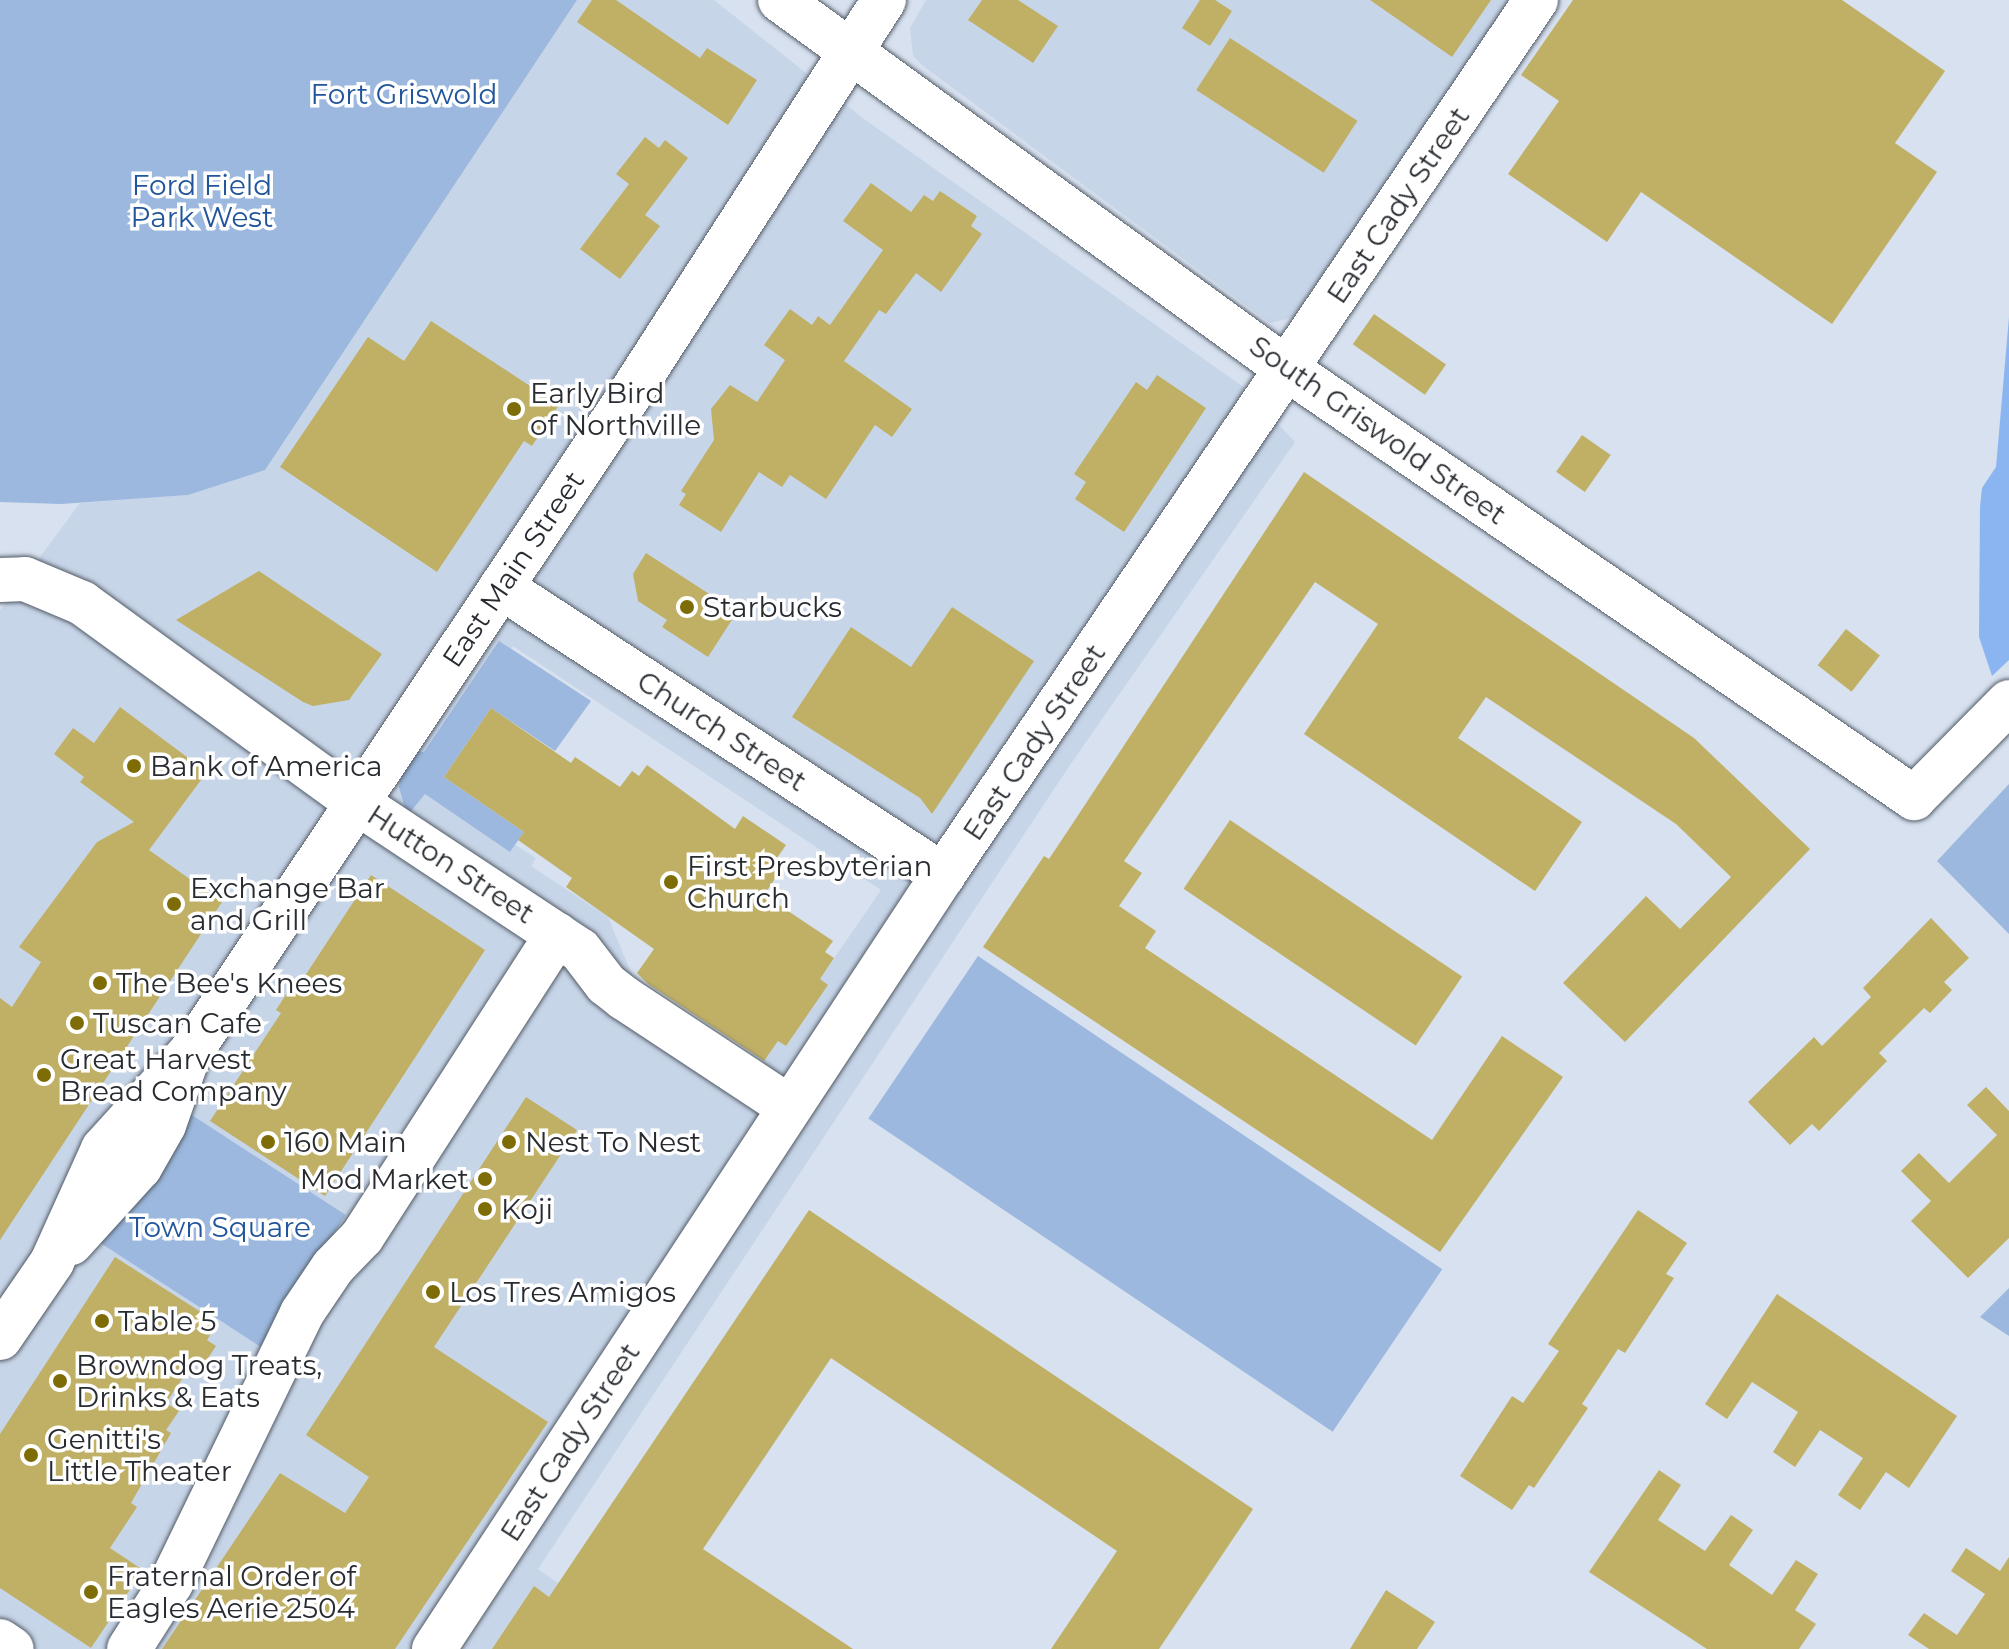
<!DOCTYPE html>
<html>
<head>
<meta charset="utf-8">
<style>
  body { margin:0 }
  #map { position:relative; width:2009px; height:1649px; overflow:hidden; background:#d7e1ef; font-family:Montserrat,sans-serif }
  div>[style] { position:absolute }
  .built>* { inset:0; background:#c7d5e8 }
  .green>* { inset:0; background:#9cb8de; transform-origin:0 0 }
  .water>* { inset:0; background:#8bb5f0 }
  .building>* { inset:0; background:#c0b066; transform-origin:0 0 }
  .roads { filter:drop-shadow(0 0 2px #525b66) drop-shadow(0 0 2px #525b66) }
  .minor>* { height:44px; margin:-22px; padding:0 22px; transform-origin:22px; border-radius:22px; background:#fff }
  .major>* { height:44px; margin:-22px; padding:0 22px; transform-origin:22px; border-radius:22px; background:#fff }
  .dots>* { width:22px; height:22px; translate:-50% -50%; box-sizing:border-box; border:4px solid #fff; border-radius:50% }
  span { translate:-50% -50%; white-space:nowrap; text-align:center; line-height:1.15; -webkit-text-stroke:7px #fff; paint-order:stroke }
  .park-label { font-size:28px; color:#21559b }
  .street-label { font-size:28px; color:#282c31 }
  .poi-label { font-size:28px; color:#282c31 }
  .left { translate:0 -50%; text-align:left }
  .right { translate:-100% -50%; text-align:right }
</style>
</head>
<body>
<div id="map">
  <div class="built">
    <div style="clip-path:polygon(evenodd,577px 0,714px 0,864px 119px,1242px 386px,1295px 442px,1068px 768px,538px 1569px,649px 1649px,0 1649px,0 611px,80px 503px,188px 495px,265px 469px,577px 0,513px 646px,881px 890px,761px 1065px,633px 977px,608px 917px,531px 866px,536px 858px,421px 785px,513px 646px)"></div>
    <div style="clip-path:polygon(926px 0,1510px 0,1295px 317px,1270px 323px,923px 66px,913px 56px,910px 28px)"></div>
  </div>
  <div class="green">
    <div style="clip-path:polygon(0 0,577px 0,265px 470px,188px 495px,61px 504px,0 502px)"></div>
    <div style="clip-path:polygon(499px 641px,591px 701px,555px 751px,491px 708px,444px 777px,524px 832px,510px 852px,425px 794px,407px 816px,399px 787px,403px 760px,413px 751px,424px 752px)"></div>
    <div style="clip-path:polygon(2009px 784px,2009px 934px,1937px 861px)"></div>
    <div style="left:978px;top:956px;width:560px;height:196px;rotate:34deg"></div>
    <div style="left:178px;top:1106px;width:200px;height:157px;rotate:33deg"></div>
    <div style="clip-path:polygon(2009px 1288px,2009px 1336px,1980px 1317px)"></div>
  </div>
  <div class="water">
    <div style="clip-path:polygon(2009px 317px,2009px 660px,1992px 676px,1979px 637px,1980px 507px,1982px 488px,1996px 467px)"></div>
  </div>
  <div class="building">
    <div style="clip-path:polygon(592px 0,616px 0,700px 58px,707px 48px,757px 80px,728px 125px,577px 22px)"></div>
    <div style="clip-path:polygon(982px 0,1018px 0,1058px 26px,1033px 63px,968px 20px)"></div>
    <div style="clip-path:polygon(1200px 0,1215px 0,1232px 11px,1210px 46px,1182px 28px)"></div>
    <div style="clip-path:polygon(1370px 0,1491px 0,1452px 57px)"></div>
    <div style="clip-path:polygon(1573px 0,1842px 0,1945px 71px,1895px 143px,1937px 172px,1832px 324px,1641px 192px,1607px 242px,1508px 174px,1559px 101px,1521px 75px)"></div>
    <div style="left:1230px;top:38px;width:152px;height:62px;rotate:33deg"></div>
    <div style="clip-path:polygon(645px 137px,659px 148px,665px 140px,688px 158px,645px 215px,660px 226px,620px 279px,580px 249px,629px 184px,616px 174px)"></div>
    <div style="clip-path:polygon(871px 183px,911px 212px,924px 195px,933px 201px,940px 191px,977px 216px,971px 226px,982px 234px,941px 292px,916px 273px,886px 314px,879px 310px,844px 361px,912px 409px,892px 437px,875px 425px,826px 499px,790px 475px,782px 487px,759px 472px,721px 532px,679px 505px,686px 494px,681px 491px,714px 440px,711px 409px,730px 385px,757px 402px,785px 360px,764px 345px,790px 309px,812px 325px,818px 316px,830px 325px,883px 250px,843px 221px)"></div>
    <div style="left:1374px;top:314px;width:88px;height:37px;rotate:35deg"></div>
    <div style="clip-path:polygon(431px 321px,559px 405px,532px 446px,524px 441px,437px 572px,280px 467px,368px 337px,404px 361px)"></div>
    <div style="clip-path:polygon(1157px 375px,1206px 408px,1124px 532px,1075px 499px,1086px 482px,1074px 474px,1136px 382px,1147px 390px)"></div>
    <div style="left:1582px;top:435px;width:35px;height:45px;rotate:35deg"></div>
    <div style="clip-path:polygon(1304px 472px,1694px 738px,1810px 849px,1625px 1042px,1563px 983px,1646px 896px,1680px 929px,1731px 877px,1676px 824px,1486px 697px,1458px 738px,1582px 822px,1535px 891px,1304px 734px,1378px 624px,1315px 582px,1124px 861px,1142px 873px,1119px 906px,1156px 931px,1145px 948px,1432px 1140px,1502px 1036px,1563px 1077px,1440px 1252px,983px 947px,1044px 856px,1049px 859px,1071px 826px)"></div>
    <div style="clip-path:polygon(646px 553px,737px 612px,708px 657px,662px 627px,667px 620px,638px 601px,633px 574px)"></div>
    <div style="clip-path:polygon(259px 571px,382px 654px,349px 700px,313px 706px,303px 702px,176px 620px)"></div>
    <div style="clip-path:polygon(952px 607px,1034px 661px,932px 814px,920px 798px,792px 717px,851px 627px,911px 667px)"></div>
    <div style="left:1846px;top:629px;width:43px;height:46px;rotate:38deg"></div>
    <div style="clip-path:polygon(120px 707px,207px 772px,149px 850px,222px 902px,0 1240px,0 998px,12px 1007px,41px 962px,19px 947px,97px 842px,134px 822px,80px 782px,84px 777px,54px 754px,73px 728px,94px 743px)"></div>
    <div style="clip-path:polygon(491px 708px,571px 763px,575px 757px,620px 787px,632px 771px,639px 776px,647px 765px,735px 829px,743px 816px,786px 845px,777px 858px,785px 864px,764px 895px,833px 941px,825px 952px,834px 958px,820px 979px,828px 985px,786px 1046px,778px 1041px,764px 1061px,648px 984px,637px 973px,654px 949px,566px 887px,572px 878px,518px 840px,524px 832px,444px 777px)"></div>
    <div style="left:1230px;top:820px;width:280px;height:83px;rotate:34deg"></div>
    <div style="clip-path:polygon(371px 875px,485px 950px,325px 1196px,210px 1121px,281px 1013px,276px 1010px,294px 982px,299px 985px)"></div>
    <div style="clip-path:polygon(1931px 918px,1969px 958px,1944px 982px,1952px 990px,1930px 1013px,1924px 1008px,1879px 1053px,1887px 1061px,1819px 1131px,1812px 1124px,1790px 1145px,1748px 1102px,1814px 1037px,1822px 1046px,1871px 997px,1863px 988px)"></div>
    <div style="clip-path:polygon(1986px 1087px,2009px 1111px,2009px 1238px,1968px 1278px,1911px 1221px,1931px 1201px,1901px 1171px,1919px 1153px,1949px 1183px,1997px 1135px,1967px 1105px)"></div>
    <div style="clip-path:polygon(526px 1097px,577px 1130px,434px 1347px,548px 1422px,395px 1649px,162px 1649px,280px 1473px,345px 1513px,369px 1477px,306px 1435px)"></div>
    <div style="clip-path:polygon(809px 1210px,1253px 1509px,1159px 1649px,1051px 1649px,1117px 1551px,831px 1358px,703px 1549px,853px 1649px,492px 1649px,534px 1586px,549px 1597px)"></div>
    <div style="clip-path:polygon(1638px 1210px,1687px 1243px,1666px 1274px,1674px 1278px,1625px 1353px,1618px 1349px,1582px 1404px,1588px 1408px,1534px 1488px,1529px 1485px,1512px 1510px,1460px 1476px,1512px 1396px,1523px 1403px,1559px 1351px,1548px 1344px)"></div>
    <div style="clip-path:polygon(115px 1257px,218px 1323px,207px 1340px,216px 1346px,202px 1367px,194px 1361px,166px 1403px,179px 1411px,166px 1430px,171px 1433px,131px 1503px,137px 1507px,110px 1548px,143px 1570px,91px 1648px,0 1588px,0 1434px)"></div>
    <div style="clip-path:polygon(1777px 1294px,1957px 1416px,1909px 1488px,1886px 1472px,1860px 1510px,1838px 1495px,1863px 1458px,1820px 1430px,1795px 1467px,1773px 1452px,1798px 1412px,1752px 1382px,1727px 1419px,1705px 1404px)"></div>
    <div style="clip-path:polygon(1659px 1470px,1681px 1485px,1658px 1520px,1705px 1551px,1731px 1515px,1753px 1530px,1729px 1565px,1772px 1595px,1796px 1560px,1818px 1574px,1795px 1610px,1816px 1624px,1799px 1649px,1707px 1649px,1589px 1572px)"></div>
    <div style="clip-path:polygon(1966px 1548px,2000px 1571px,2009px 1557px,2009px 1649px,1929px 1649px,1908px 1635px,1924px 1613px,1957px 1635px,1985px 1594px,1951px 1571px)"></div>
    <div style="clip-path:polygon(1386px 1590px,1435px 1622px,1417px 1649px,1350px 1649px)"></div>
  </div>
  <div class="roads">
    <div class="minor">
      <div style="left:780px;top:0;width:627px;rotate:36.05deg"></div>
      <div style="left:1287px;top:369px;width:760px;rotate:34.38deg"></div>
      <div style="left:1914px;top:798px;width:135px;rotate:-45.3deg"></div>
      <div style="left:0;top:580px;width:25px;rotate:-2deg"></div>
      <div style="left:25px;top:579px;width:62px;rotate:22.8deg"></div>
      <div style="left:82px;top:603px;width:339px;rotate:36deg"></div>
      <div style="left:356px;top:802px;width:268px;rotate:33.5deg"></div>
      <div style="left:580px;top:950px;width:43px;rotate:52.6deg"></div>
      <div style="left:606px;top:984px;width:23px;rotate:38deg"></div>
      <div style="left:624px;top:998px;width:198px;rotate:33.4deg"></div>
      <div style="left:501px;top:587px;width:528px;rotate:33.09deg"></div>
      <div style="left:71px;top:1243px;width:103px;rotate:-47.8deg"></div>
      <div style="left:140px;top:1167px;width:48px;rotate:-60.3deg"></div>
      <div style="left:164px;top:1125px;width:64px;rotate:-70.7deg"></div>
      <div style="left:0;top:1338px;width:92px;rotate:-55.6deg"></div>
      <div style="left:52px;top:1262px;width:124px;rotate:-65.7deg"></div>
      <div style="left:103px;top:1149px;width:130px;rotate:-47.8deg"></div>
      <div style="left:190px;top:1053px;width:783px;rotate:-56.25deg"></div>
      <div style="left:625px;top:402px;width:478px;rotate:-57.2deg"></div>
      <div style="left:129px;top:1649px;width:78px;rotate:-57.5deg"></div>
      <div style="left:171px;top:1583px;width:300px;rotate:-64.1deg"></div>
      <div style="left:302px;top:1313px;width:55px;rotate:-56deg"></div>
      <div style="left:333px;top:1267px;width:42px;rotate:-46deg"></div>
      <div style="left:362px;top:1237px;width:360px;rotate:-57.2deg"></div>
      <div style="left:434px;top:1649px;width:926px;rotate:-56.67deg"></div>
      <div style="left:943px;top:875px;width:1057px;rotate:-55.87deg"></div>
    </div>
    <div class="major">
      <div style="left:0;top:1641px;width:14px;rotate:34deg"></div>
    </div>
  </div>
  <div class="dots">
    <div style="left:514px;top:409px;background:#7e6c07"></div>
    <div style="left:687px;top:607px;background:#7e6c07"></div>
    <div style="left:134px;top:766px;background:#7e6c07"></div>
    <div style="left:671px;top:882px;background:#7e6c07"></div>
    <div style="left:174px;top:904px;background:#7e6c07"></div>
    <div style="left:100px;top:983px;background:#7e6c07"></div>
    <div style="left:77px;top:1023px;background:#7e6c07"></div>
    <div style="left:44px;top:1075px;background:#7e6c07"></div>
    <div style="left:268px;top:1142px;background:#7e6c07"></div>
    <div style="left:509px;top:1142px;background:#7e6c07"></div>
    <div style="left:485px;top:1179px;background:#7e6c07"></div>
    <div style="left:485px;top:1209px;background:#7e6c07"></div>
    <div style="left:433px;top:1292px;background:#7e6c07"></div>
    <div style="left:102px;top:1321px;background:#7e6c07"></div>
    <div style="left:60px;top:1381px;background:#7e6c07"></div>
    <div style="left:31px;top:1455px;background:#7e6c07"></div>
    <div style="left:91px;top:1592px;background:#7e6c07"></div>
  </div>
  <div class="park-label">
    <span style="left:404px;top:94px">Fort Griswold</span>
    <span style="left:202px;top:201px">Ford Field<br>Park West</span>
    <span style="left:220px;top:1227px">Town Square</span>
  </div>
  <div class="street-label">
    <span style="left:1398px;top:205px;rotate:-56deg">East Cady Street</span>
    <span style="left:1378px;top:430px;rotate:35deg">South Griswold Street</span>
    <span style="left:513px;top:569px;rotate:-56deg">East Main Street</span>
    <span style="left:722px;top:731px;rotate:33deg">Church Street</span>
    <span style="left:1034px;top:742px;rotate:-56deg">East Cady Street</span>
    <span style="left:451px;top:864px;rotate:33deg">Hutton Street</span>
    <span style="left:570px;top:1442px;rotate:-57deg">East Cady Street</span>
  </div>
  <div class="poi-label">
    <span class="left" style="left:530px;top:409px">Early Bird<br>of Northville</span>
    <span class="left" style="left:703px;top:607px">Starbucks</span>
    <span class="left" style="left:150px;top:766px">Bank of America</span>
    <span class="left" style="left:687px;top:882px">First Presbyterian<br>Church</span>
    <span class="left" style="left:190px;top:904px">Exchange Bar<br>and Grill</span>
    <span class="left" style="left:116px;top:983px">The Bee's Knees</span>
    <span class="left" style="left:93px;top:1023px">Tuscan Cafe</span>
    <span class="left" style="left:60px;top:1075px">Great Harvest<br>Bread Company</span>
    <span class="left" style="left:284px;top:1142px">160 Main</span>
    <span class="left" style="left:525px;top:1142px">Nest To Nest</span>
    <span class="right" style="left:469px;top:1179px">Mod Market</span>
    <span class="left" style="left:501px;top:1209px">Koji</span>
    <span class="left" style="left:449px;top:1292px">Los Tres Amigos</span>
    <span class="left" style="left:118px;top:1321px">Table 5</span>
    <span class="left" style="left:76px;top:1381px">Browndog Treats,<br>Drinks &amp; Eats</span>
    <span class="left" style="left:47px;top:1455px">Genitti's<br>Little Theater</span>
    <span class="left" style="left:107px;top:1592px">Fraternal Order of<br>Eagles Aerie 2504</span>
  </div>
</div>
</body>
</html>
